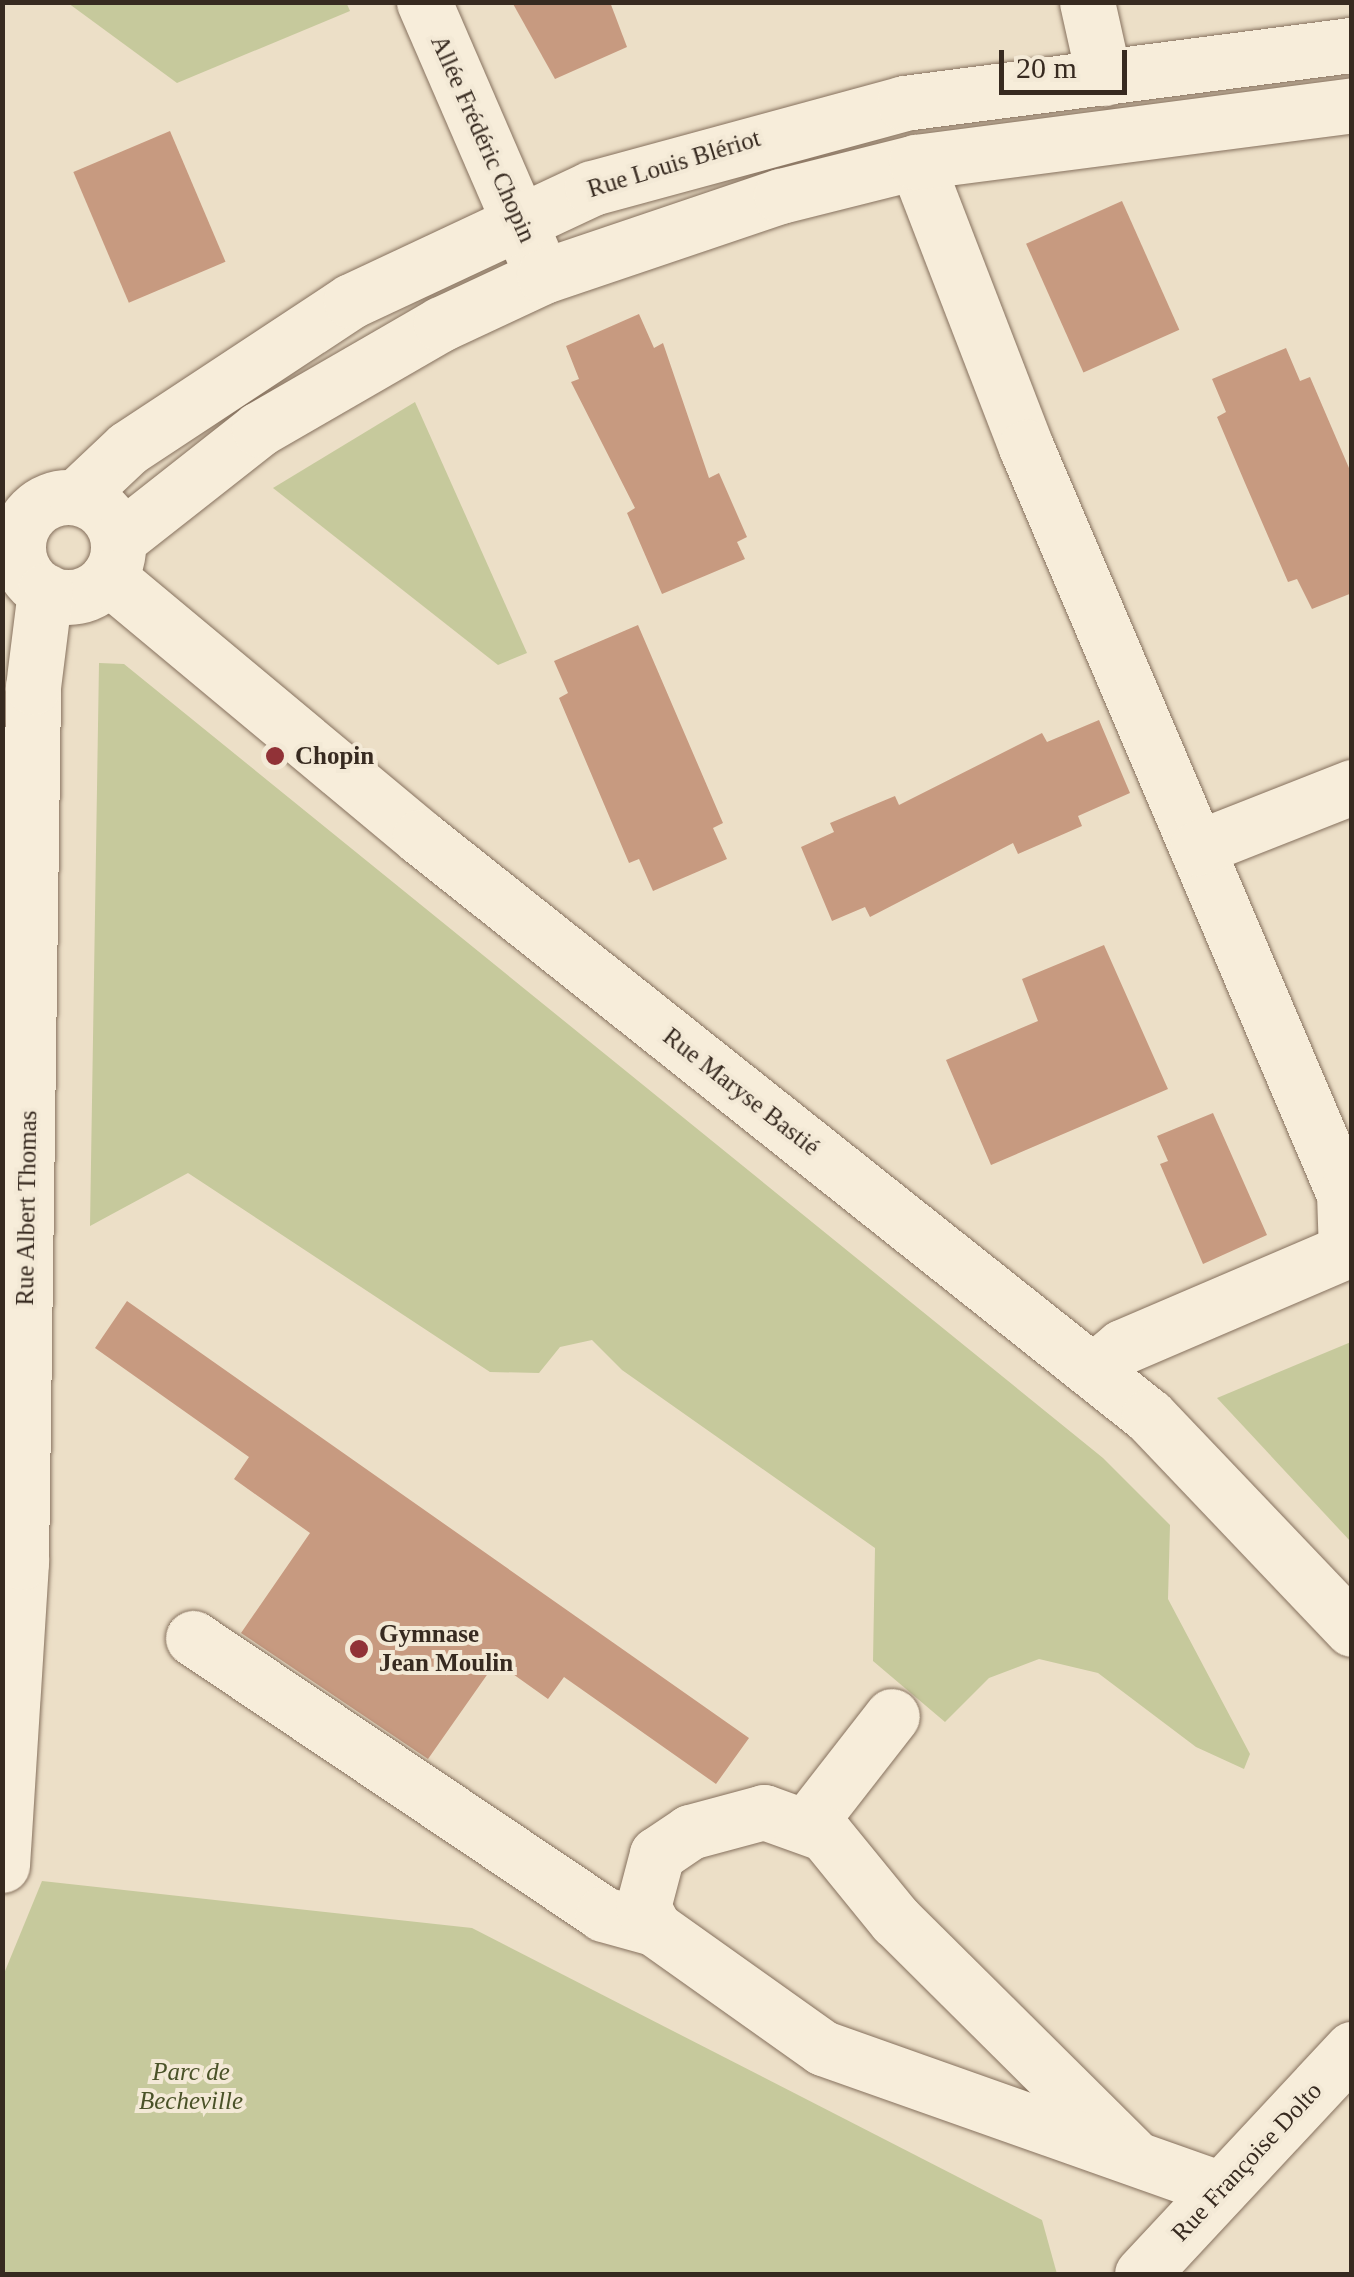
<!DOCTYPE html>
<html>
<head>
<meta charset="utf-8">
<style>
  body { margin:0 }
  #map { position:relative; width:1354px; height:2277px; overflow:hidden; background:#ecdfc7; font-family:"Times New Roman",serif }
  div>[style] { position:absolute }
  .green>* { inset:0; background:#c6c99c }
  .building>* { inset:0; background:#c79a80; transform-origin:0 0 }
  .roads { filter:drop-shadow(0 0 2px #86715e) drop-shadow(0 0 2px #86715e) }
  .minor>* { height:55px; margin:-27.5px; padding:0 27.5px; transform-origin:27.5px; border-radius:27.5px; background:#f7edda }
  .minor>.ring { margin:-27.5px; padding:0; box-sizing:content-box; background:none; border:55px solid #f7edda; border-radius:50% }
  .dots>* { width:28px; height:28px; translate:-50% -50%; box-sizing:border-box; border:5px solid #f3e9d6; border-radius:50% }
  span { translate:-50% -50%; white-space:nowrap; text-align:center; line-height:1.15; -webkit-text-stroke:8px #f3e9d6; paint-order:stroke }
  .street-label { font-size:25px; color:#372a20 }
  .poi-label { font-size:25px; color:#372a20; font-weight:700 }
  .left { translate:0 -50%; text-align:left }
  .park-label { font-size:25px; color:#4a5228; font-style:italic }
  .frame { position:absolute; inset:0; border:5px solid #372a20; pointer-events:none }
  .scale { position:absolute; left:999px; top:50px; width:128px; height:45px; box-sizing:border-box; border:5px solid #372a20; border-top:0; padding-left:12px; font-size:30px; line-height:35px; white-space:nowrap; color:#372a20; -webkit-text-stroke:8px #f3e9d6; paint-order:stroke }
</style>
</head>
<body>
<div id="map">
  <div class="green">
    <div style="clip-path:polygon(346px 2px,350px 11px,177px 83px,68px 3px)"></div>
    <div style="clip-path:polygon(415px 402px,527px 653px,498px 665px,273px 488px)"></div>
    <div style="clip-path:polygon(99px 663px,124px 664px,1103px 1458px,1170px 1525px,1168px 1599px,1250px 1754px,1244px 1769px,1196px 1747px,1098px 1673px,1039px 1659px,989px 1678px,945px 1722px,873px 1661px,875px 1548px,622px 1370px,592px 1340px,560px 1347px,539px 1373px,490px 1372px,188px 1173px,90px 1226px)"></div>
    <div style="clip-path:polygon(1351px 1342px,1351px 1542px,1217px 1398px)"></div>
    <div style="clip-path:polygon(42px 1881px,472px 1928px,1042px 2220px,1057px 2274px,3px 2274px,3px 1976px)"></div>
  </div>
  <div class="building">
    <div style="clip-path:polygon(512px 2px,610px 2px,627px 47px,555px 79px)"></div>
    <div style="left:170px;top:131px;width:142px;height:105px;rotate:67deg"></div>
    <div style="left:1122px;top:201px;width:141px;height:105px;rotate:66deg"></div>
    <div style="clip-path:polygon(639px 314px,654px 348px,663px 343px,709px 478px,719px 473px,747px 537px,737px 542px,745px 559px,662px 594px,627px 513px,635px 508px,571px 382px,579px 379px,566px 346px)"></div>
    <div style="clip-path:polygon(1286px 348px,1300px 381px,1310px 377px,1352px 475px,1352px 593px,1312px 609px,1297px 579px,1288px 582px,1245px 483px,1217px 417px,1226px 412px,1212px 379px)"></div>
    <div style="clip-path:polygon(638px 625px,723px 823px,713px 828px,727px 859px,653px 891px,639px 859px,629px 863px,559px 698px,568px 693px,554px 661px)"></div>
    <div style="clip-path:polygon(1099px 720px,1130px 793px,1078px 816px,1082px 826px,1018px 854px,1013px 843px,870px 917px,865px 907px,832px 921px,801px 847px,834px 832px,830px 823px,895px 796px,899px 805px,1042px 733px,1047px 742px)"></div>
    <div style="clip-path:polygon(1104px 945px,1168px 1089px,991px 1165px,946px 1060px,1038px 1021px,1022px 979px)"></div>
    <div style="clip-path:polygon(1213px 1113px,1267px 1235px,1203px 1264px,1160px 1164px,1168px 1161px,1157px 1136px)"></div>
    <div style="clip-path:polygon(127px 1301px,749px 1738px,716px 1784px,564px 1677px,548px 1699px,496px 1662px,428px 1759px,241px 1633px,310px 1533px,234px 1479px,249px 1457px,95px 1348px)"></div>
  </div>
  <div class="roads">
    <div class="minor">
      <div style="left:424px;top:2px;width:272px;rotate:66.6deg"></div>
      <div style="left:1087px;top:2px;width:78px;rotate:77.4deg"></div>
      <div style="left:916px;top:162px;width:305px;rotate:68.9deg"></div>
      <div style="left:1026px;top:447px;width:812px;rotate:66.94deg"></div>
      <div style="left:1344px;top:1194px;width:57px;rotate:88deg"></div>
      <div style="left:1346px;top:1251px;width:244px;rotate:156.8deg"></div>
      <div style="left:1122px;top:1347px;width:38px;rotate:140deg"></div>
      <div class="ring" style="left:18px;top:497px;width:45px;height:45px"></div>
      <div style="left:76px;top:497px;width:71px;rotate:-43.3deg"></div>
      <div style="left:128px;top:448px;width:267px;rotate:-33.4deg"></div>
      <div style="left:351px;top:301px;width:266px;rotate:-25.1deg"></div>
      <div style="left:592px;top:188px;width:323px;rotate:-15.2deg"></div>
      <div style="left:904px;top:103px;width:452px;rotate:-7.4deg"></div>
      <div style="left:118px;top:540px;width:179px;rotate:-38.2deg"></div>
      <div style="left:259px;top:429px;width:210px;rotate:-30deg"></div>
      <div style="left:441px;top:324px;width:114px;rotate:-25deg"></div>
      <div style="left:544px;top:276px;width:250px;rotate:-18.7deg"></div>
      <div style="left:781px;top:196px;width:139px;rotate:-14.1deg"></div>
      <div style="left:916px;top:162px;width:440px;rotate:-7.4deg"></div>
      <div style="left:108px;top:577px;width:406px;rotate:39.8deg"></div>
      <div style="left:420px;top:837px;width:931px;rotate:38.46deg"></div>
      <div style="left:1149px;top:1416px;width:294px;rotate:46.4deg"></div>
      <div style="left:1197px;top:848px;width:167px;rotate:-21.5deg"></div>
      <div style="left:193px;top:1638px;width:494px;rotate:33.9deg"></div>
      <div style="left:603px;top:1914px;width:53px;rotate:15.4deg"></div>
      <div style="left:807px;top:1825px;width:138px;rotate:-52.1deg"></div>
      <div style="left:2px;top:1865px;width:304px;rotate:-86.4deg"></div>
      <div style="left:21px;top:1562px;width:875px;rotate:-89.21deg"></div>
      <div style="left:33px;top:687px;width:97px;rotate:-82.9deg"></div>
      <div style="left:1130px;top:2153px;width:330px;rotate:-135.2deg"></div>
      <div style="left:896px;top:1921px;width:112px;rotate:-129.2deg"></div>
      <div style="left:825px;top:1834px;width:65px;rotate:-160.2deg"></div>
      <div style="left:764px;top:1812px;width:77px;rotate:164.9deg"></div>
      <div style="left:690px;top:1832px;width:40px;rotate:146deg"></div>
      <div style="left:657px;top:1854px;width:55px;rotate:104.8deg"></div>
      <div style="left:643px;top:1907px;width:24px;rotate:62deg"></div>
      <div style="left:654px;top:1928px;width:207px;rotate:35.4deg"></div>
      <div style="left:823px;top:2048px;width:422px;rotate:19.5deg"></div>
      <div style="left:1142px;top:2274px;width:308px;rotate:-47deg"></div>
    </div>
  </div>
  <div class="dots">
    <div style="left:275px;top:756px;background:#913237"></div>
    <div style="left:359px;top:1649px;background:#913237"></div>
  </div>
  <div class="street-label">
    <span style="left:483px;top:139px;rotate:66deg">Allée Frédéric Chopin</span>
    <span style="left:674px;top:164px;rotate:-17deg">Rue Louis Blériot</span>
    <span style="left:741px;top:1092px;rotate:38deg">Rue Maryse Bastié</span>
    <span style="left:27px;top:1208px;rotate:-89deg">Rue Albert Thomas</span>
    <span style="left:1247px;top:2162px;rotate:-47deg">Rue Françoise Dolto</span>
  </div>
  <div class="poi-label">
    <span class="left" style="left:295px;top:756px">Chopin</span>
    <span class="left" style="left:379px;top:1649px">Gymnase<br>Jean Moulin</span>
  </div>
  <div class="park-label">
    <span style="left:191px;top:2087px">Parc de<br>Becheville</span>
  </div>
  <div class="frame"></div>
  <div class="scale">20 m</div>
</div>
</body>
</html>
